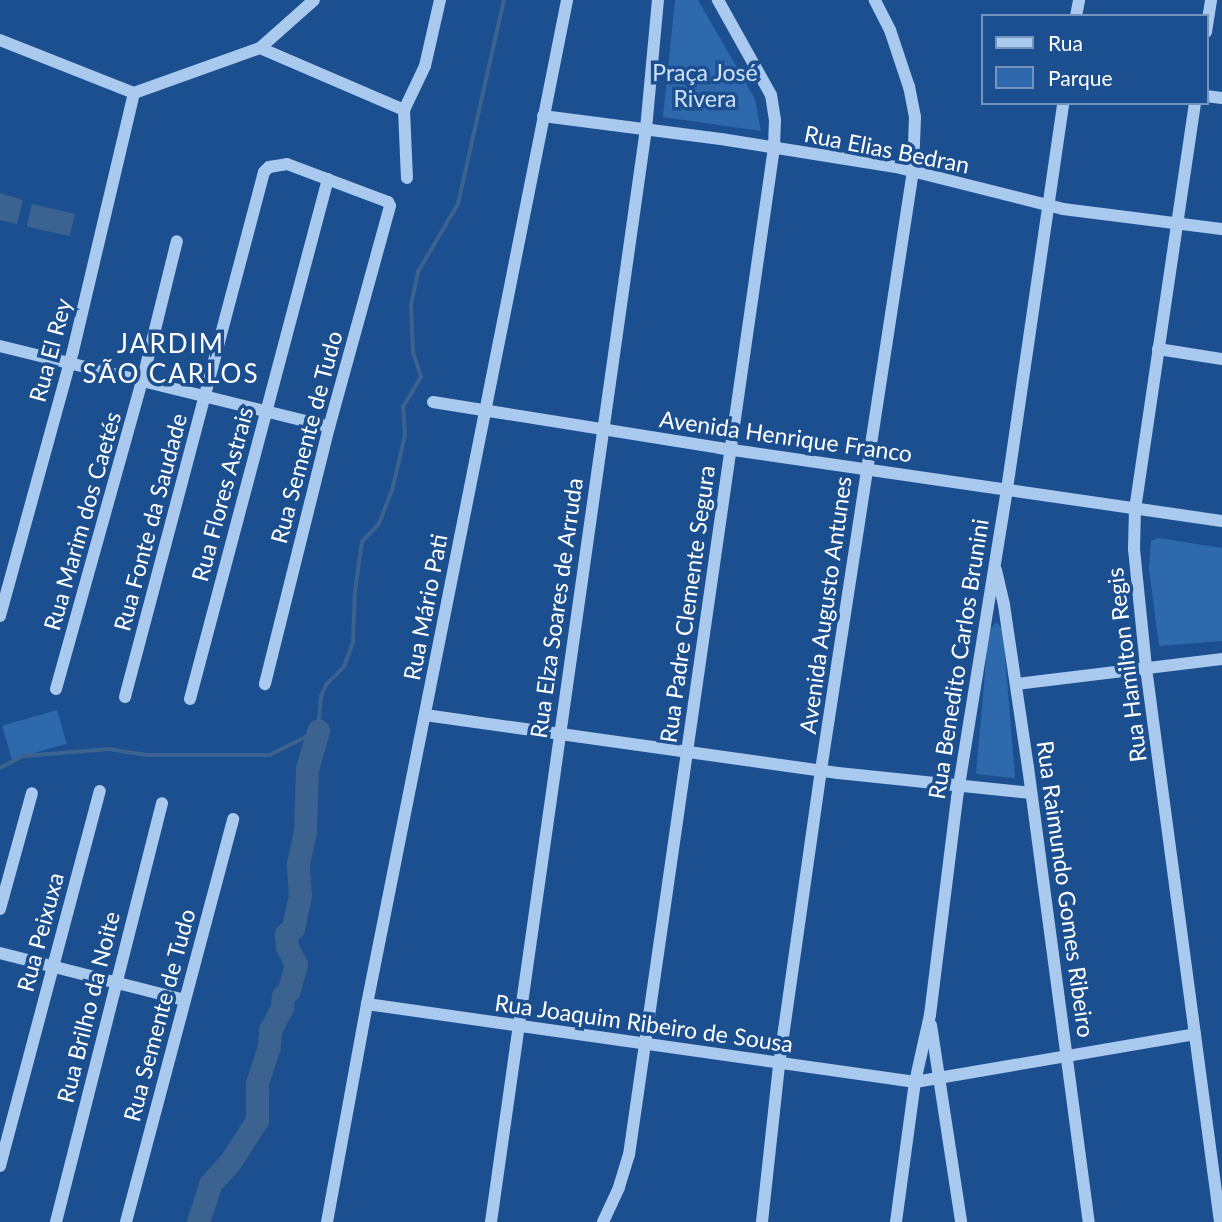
<!DOCTYPE html>
<html>
<head>
<meta charset="utf-8">
<style>
  body { margin:0 }
  #map { position:relative; width:1222px; height:1222px; overflow:hidden; background:#1b4f8f; font-family:Lato,sans-serif }
  div>[style] { position:absolute }
  .green>* { inset:0; background:#2e69ad; transform-origin:0 0 }
  .water>* { inset:0; background:#3c6290; transform-origin:0 0 }
  .stream>* { height:3.5px; margin:-1.75px; padding:0 1.75px; transform-origin:1.75px; border-radius:1.75px; background:#3c6290 }
  .river>* { height:23px; margin:-11.5px; padding:0 11.5px; transform-origin:11.5px; border-radius:11.5px; background:#3c6290 }
  .minor>* { height:12px; margin:-6px; padding:0 6px; transform-origin:6px; border-radius:6px; background:#a9c9ee }
  span { translate:-50% -50%; white-space:nowrap; text-align:center; line-height:1.15; -webkit-text-stroke:7px #1b4f8f; paint-order:stroke }
  .park-label { font-size:23px; color:#cfe3fa }
  .street-label { font-size:23px; color:#fff }
  .quarter-label { font-size:26px; color:#fff; letter-spacing:2px }
  .legend { position:absolute; left:981px; top:14px; width:228px; height:91px; box-sizing:border-box; background:#1b4f8f; border:2px solid #7695bc; margin:0; padding:9px 12px; list-style:none; font-size:21px; color:#fff }
  .legend li { display:flex; align-items:center; gap:14px; height:35px }
  .legend b { width:35px; border:2px solid #7695bc }
</style>
</head>
<body>
<div id="map">
  <div class="green">
    <div style="clip-path:polygon(675px 0,698px 0,755px 99px,761px 131px,663px 117px)"></div>
    <div style="clip-path:polygon(1158px 538px,1222px 548px,1222px 641px,1159px 646px,1149px 569px,1151px 541px)"></div>
    <div style="clip-path:polygon(996px 622px,1003px 630px,1015px 778px,976px 774px,988px 639px,990px 630px)"></div>
    <div style="left:57px;top:710px;width:35px;height:57px;rotate:74deg"></div>
  </div>
  <div class="water">
    <div style="clip-path:polygon(0 193px,23px 200px,17px 224px,0 220px)"></div>
    <div style="left:32px;top:204px;width:44px;height:23px;rotate:13deg"></div>
  </div>
  <div class="stream">
    <div style="left:0;top:768px;width:27px;rotate:-27deg"></div>
    <div style="left:24px;top:756px;width:85px;rotate:-4.7deg"></div>
    <div style="left:109px;top:749px;width:39px;rotate:9deg"></div>
    <div style="left:148px;top:755px;width:122px"></div>
    <div style="left:270px;top:755px;width:54px;rotate:-26.6deg"></div>
    <div style="left:318px;top:731px;width:34px;rotate:-85deg"></div>
    <div style="left:321px;top:697px;width:13px;rotate:-67deg"></div>
    <div style="left:326px;top:685px;width:25px;rotate:-45deg"></div>
    <div style="left:344px;top:667px;width:27px;rotate:-70deg"></div>
    <div style="left:353px;top:642px;width:51px;rotate:-87.8deg"></div>
    <div style="left:355px;top:591px;width:49px;rotate:-81.9deg"></div>
    <div style="left:362px;top:542px;width:25px;rotate:-47deg"></div>
    <div style="left:379px;top:524px;width:40px;rotate:-69deg"></div>
    <div style="left:393px;top:487px;width:53px;rotate:-77deg"></div>
    <div style="left:405px;top:435px;width:28px;rotate:-94deg"></div>
    <div style="left:403px;top:407px;width:35px;rotate:-59deg"></div>
    <div style="left:421px;top:377px;width:25px;rotate:-108deg"></div>
    <div style="left:413px;top:353px;width:48px;rotate:-92.4deg"></div>
    <div style="left:411px;top:305px;width:34px;rotate:-78deg"></div>
    <div style="left:418px;top:272px;width:79px;rotate:-59.5deg"></div>
    <div style="left:458px;top:204px;width:209px;rotate:-77.3deg"></div>
  </div>
  <div class="river">
    <div style="left:198px;top:1222px;width:40px;rotate:-72deg"></div>
    <div style="left:210px;top:1184px;width:30px;rotate:-48deg"></div>
    <div style="left:230px;top:1162px;width:50px;rotate:-57.3deg"></div>
    <div style="left:257px;top:1120px;width:37px;rotate:-90deg"></div>
    <div style="left:257px;top:1083px;width:39px;rotate:-72deg"></div>
    <div style="left:269px;top:1046px;width:16px;rotate:-86deg"></div>
    <div style="left:270px;top:1030px;width:26px;rotate:-62deg"></div>
    <div style="left:282px;top:1007px;width:11px;rotate:-85deg"></div>
    <div style="left:283px;top:996px;width:8px;rotate:-45deg"></div>
    <div style="left:289px;top:990px;width:27px;rotate:-75deg"></div>
    <div style="left:296px;top:964px;width:19px;rotate:-118deg"></div>
    <div style="left:287px;top:947px;width:13px;rotate:-94deg"></div>
    <div style="left:286px;top:934px;width:9px;rotate:-41deg"></div>
    <div style="left:293px;top:928px;width:34px;rotate:-78deg"></div>
    <div style="left:300px;top:895px;width:31px;rotate:-94deg"></div>
    <div style="left:298px;top:864px;width:33px;rotate:-78deg"></div>
    <div style="left:305px;top:832px;width:63px;rotate:-88.2deg"></div>
    <div style="left:307px;top:769px;width:40px;rotate:-74deg"></div>
  </div>
  <div class="minor">
    <div style="left:1076px;top:16px;width:16px;rotate:-79deg"></div>
    <div style="left:1206px;top:32px;width:32px;rotate:-81deg"></div>
    <div style="left:0;top:40px;width:144px;rotate:21.6deg"></div>
    <div style="left:134px;top:93px;width:134px;rotate:-19.7deg"></div>
    <div style="left:260px;top:48px;width:72px;rotate:-41.6deg"></div>
    <div style="left:260px;top:48px;width:157px;rotate:23.3deg"></div>
    <div style="left:1206px;top:96px;width:16px;rotate:7deg"></div>
    <div style="left:1195px;top:103px;width:409px;rotate:98.4deg"></div>
    <div style="left:1135px;top:508px;width:41px;rotate:91.4deg"></div>
    <div style="left:1134px;top:549px;width:120px;rotate:84.2deg"></div>
    <div style="left:1146px;top:668px;width:559px;rotate:82.39deg"></div>
    <div style="left:404px;top:110px;width:49px;rotate:-64.5deg"></div>
    <div style="left:425px;top:66px;width:68px;rotate:-77.2deg"></div>
    <div style="left:404px;top:110px;width:68px;rotate:87.5deg"></div>
    <div style="left:543px;top:116px;width:179px;rotate:7.4deg"></div>
    <div style="left:721px;top:139px;width:177px;rotate:9.1deg"></div>
    <div style="left:896px;top:167px;width:172px;rotate:14.1deg"></div>
    <div style="left:1063px;top:209px;width:160px;rotate:7.2deg"></div>
    <div style="left:0;top:346px;width:339px;rotate:13.8deg"></div>
    <div style="left:1158px;top:349px;width:65px;rotate:8.9deg"></div>
    <div style="left:433px;top:402px;width:290px;rotate:9.1deg"></div>
    <div style="left:719px;top:448px;width:508px;rotate:8.26deg"></div>
    <div style="left:996px;top:570px;width:36px;rotate:77deg"></div>
    <div style="left:1004px;top:605px;width:164px;rotate:81.6deg"></div>
    <div style="left:1028px;top:767px;width:459px;rotate:82.4deg"></div>
    <div style="left:0;top:616px;width:275px;rotate:-74.6deg"></div>
    <div style="left:73px;top:351px;width:265px;rotate:-76.7deg"></div>
    <div style="left:1016px;top:684px;width:208px;rotate:-6.9deg"></div>
    <div style="left:56px;top:689px;width:319px;rotate:-74.4deg"></div>
    <div style="left:142px;top:382px;width:145px;rotate:-76.1deg"></div>
    <div style="left:125px;top:697px;width:543px;rotate:-75.17deg"></div>
    <div style="left:264px;top:172px;width:7px;rotate:-45deg"></div>
    <div style="left:269px;top:167px;width:18px;rotate:-9deg"></div>
    <div style="left:287px;top:164px;width:108px;rotate:20.6deg"></div>
    <div style="left:388px;top:202px;width:4px;rotate:63deg"></div>
    <div style="left:390px;top:206px;width:229px;rotate:105.4deg"></div>
    <div style="left:329px;top:427px;width:265px;rotate:104deg"></div>
    <div style="left:190px;top:699px;width:538px;rotate:-75.14deg"></div>
    <div style="left:425px;top:715px;width:417px;rotate:8deg"></div>
    <div style="left:838px;top:773px;width:194px;rotate:5.9deg"></div>
    <div style="left:0;top:909px;width:120px;rotate:-74.6deg"></div>
    <div style="left:0;top:953px;width:190px;rotate:14.3deg"></div>
    <div style="left:367px;top:1004px;width:554px;rotate:8.1deg"></div>
    <div style="left:915px;top:1082px;width:284px;rotate:-9.7deg"></div>
    <div style="left:931px;top:1025px;width:199px;rotate:81.3deg"></div>
    <div style="left:0;top:1166px;width:388px;rotate:-75.1deg"></div>
    <div style="left:56px;top:1222px;width:432px;rotate:-75.8deg"></div>
    <div style="left:126px;top:1222px;width:417px;rotate:-75.1deg"></div>
    <div style="left:327px;top:1222px;width:222px;rotate:-79.6deg"></div>
    <div style="left:367px;top:1004px;width:1024px;rotate:-78.73deg"></div>
    <div style="left:491px;top:1222px;width:1104px;rotate:-81.93deg"></div>
    <div style="left:646px;top:129px;width:130px;rotate:-84.7deg"></div>
    <div style="left:603px;top:1222px;width:38px;rotate:-65deg"></div>
    <div style="left:619px;top:1187px;width:34px;rotate:-73deg"></div>
    <div style="left:629px;top:1155px;width:1017px;rotate:-81.81deg"></div>
    <div style="left:774px;top:148px;width:28px;rotate:-88deg"></div>
    <div style="left:775px;top:120px;width:25px;rotate:-99deg"></div>
    <div style="left:771px;top:95px;width:109px;rotate:-119.2deg"></div>
    <div style="left:762px;top:1222px;width:158px;rotate:-83.8deg"></div>
    <div style="left:779px;top:1065px;width:298px;rotate:-81.9deg"></div>
    <div style="left:821px;top:770px;width:606px;rotate:-81.27deg"></div>
    <div style="left:913px;top:171px;width:54px;rotate:-87.9deg"></div>
    <div style="left:915px;top:117px;width:31px;rotate:-101deg"></div>
    <div style="left:909px;top:87px;width:60px;rotate:-108.4deg"></div>
    <div style="left:890px;top:30px;width:34px;rotate:-117deg"></div>
    <div style="left:896px;top:1222px;width:141px;rotate:-82.3deg"></div>
    <div style="left:915px;top:1082px;width:69px;rotate:-77.4deg"></div>
    <div style="left:930px;top:1015px;width:219px;rotate:-82.9deg"></div>
    <div style="left:957px;top:798px;width:313px;rotate:-80.8deg"></div>
    <div style="left:1007px;top:489px;width:390px;rotate:-81.7deg"></div>
  </div>
  <div class="park-label">
    <span style="left:705px;top:85px">Praça José<br>Rivera</span>
  </div>
  <div class="street-label">
    <span style="left:887px;top:149px;rotate:11deg">Rua Elias Bedran</span>
    <span style="left:50px;top:350px;rotate:-75deg">Rua El Rey</span>
    <span style="left:786px;top:436px;rotate:8deg">Avenida Henrique Franco</span>
    <span style="left:306px;top:437px;rotate:-75deg">Rua Semente de Tudo</span>
    <span style="left:222px;top:494px;rotate:-75deg">Rua Flores Astrais</span>
    <span style="left:82px;top:521px;rotate:-74deg">Rua Marim dos Caetés</span>
    <span style="left:150px;top:522px;rotate:-75deg">Rua Fonte da Saudade</span>
    <span style="left:687px;top:604px;rotate:-82deg">Rua Padre Clemente Segura</span>
    <span style="left:825px;top:605px;rotate:-82deg">Avenida Augusto Antunes</span>
    <span style="left:425px;top:607px;rotate:-79deg">Rua Mário Pati</span>
    <span style="left:556px;top:608px;rotate:-82deg">Rua Elza Soares de Arruda</span>
    <span style="left:958px;top:659px;rotate:-81deg">Rua Benedito Carlos Brunini</span>
    <span style="left:1126px;top:665px;rotate:-97deg">Rua Hamilton Regis</span>
    <span style="left:1066px;top:889px;rotate:82deg">Rua Raimundo Gomes Ribeiro</span>
    <span style="left:40px;top:932px;rotate:-75deg">Rua Peixuxa</span>
    <span style="left:88px;top:1007px;rotate:-76deg">Rua Brilho da Noite</span>
    <span style="left:159px;top:1015px;rotate:-75deg">Rua Semente de Tudo</span>
    <span style="left:644px;top:1023px;rotate:8deg">Rua Joaquim Ribeiro de Sousa</span>
  </div>
  <div class="quarter-label">
    <span style="left:171px;top:359px">JARDIM<br>SÃO CARLOS</span>
  </div>
  <ul class="legend">
  <li><b style="height:9px;background:#a9c9ee"></b>Rua</li>
  <li><b style="height:19px;background:#2e69ad"></b>Parque</li>
  </ul>
</div>
</body>
</html>
